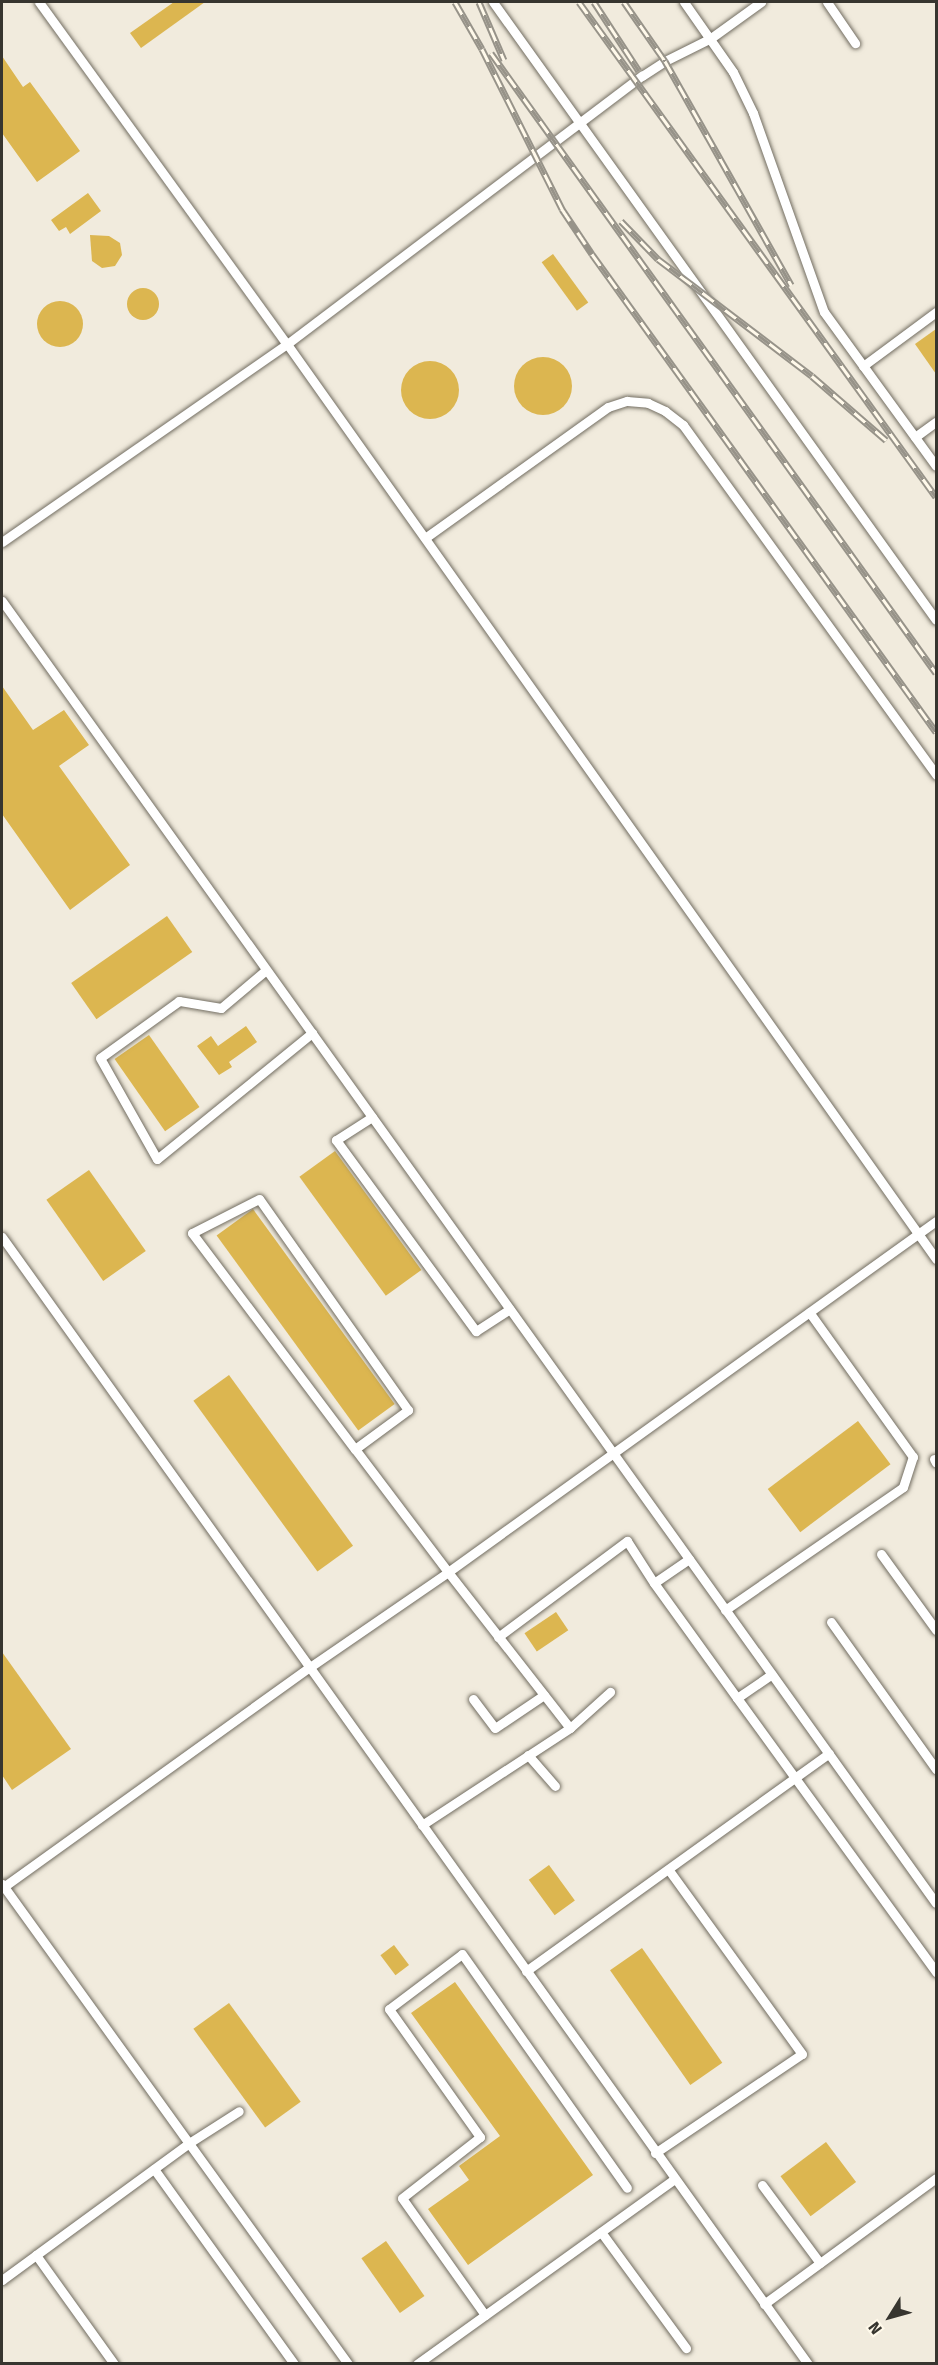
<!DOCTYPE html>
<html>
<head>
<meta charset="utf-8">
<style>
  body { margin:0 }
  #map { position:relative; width:938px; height:2365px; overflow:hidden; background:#f1ebdd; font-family:"Fira Sans",sans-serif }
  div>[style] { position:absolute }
  .building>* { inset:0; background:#dcb650; transform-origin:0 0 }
  .round { border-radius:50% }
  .roads { filter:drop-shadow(0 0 2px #726d61) drop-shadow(0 0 2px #726d61) }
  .lane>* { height:9px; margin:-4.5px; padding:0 4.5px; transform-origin:4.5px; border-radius:4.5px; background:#fff }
  .rail>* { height:7px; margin-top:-3.5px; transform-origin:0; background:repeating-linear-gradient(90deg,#fff9ea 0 14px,#979389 0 28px); box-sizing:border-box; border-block:2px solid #979389 }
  span { translate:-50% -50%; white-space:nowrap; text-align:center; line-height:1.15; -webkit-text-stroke:6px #fff9ea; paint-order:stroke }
  .frame { position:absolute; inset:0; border:3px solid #37352f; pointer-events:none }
  .north { position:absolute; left:860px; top:2287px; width:60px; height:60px; -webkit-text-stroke:4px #fff9ea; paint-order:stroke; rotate:233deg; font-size:16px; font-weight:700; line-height:24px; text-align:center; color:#37352f }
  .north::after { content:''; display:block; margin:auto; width:21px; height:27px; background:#37352f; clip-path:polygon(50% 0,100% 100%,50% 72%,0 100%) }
</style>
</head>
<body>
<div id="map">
  <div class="building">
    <div style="clip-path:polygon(174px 2px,205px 2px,141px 48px,130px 33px)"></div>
    <div style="clip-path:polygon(2px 56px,23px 87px,30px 82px,80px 151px,37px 182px,2px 133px)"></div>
    <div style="clip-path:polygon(88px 193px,101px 211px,70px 234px,66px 227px,59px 231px,51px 220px)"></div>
    <div style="clip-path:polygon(90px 235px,109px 236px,120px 243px,122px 255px,115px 266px,102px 268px,92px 261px)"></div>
    <div style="left:553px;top:254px;width:60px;height:14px;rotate:54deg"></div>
    <div class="round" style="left:127px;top:288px;width:32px;height:32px"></div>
    <div class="round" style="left:37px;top:301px;width:46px;height:46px"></div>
    <div style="clip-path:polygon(936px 329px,936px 374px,915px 344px)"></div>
    <div class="round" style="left:514px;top:357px;width:58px;height:58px"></div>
    <div class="round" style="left:401px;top:361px;width:58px;height:58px"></div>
    <div style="clip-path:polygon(2px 686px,33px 730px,64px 710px,89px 745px,59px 766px,130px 865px,70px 910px,2px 814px)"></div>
    <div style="left:167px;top:916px;width:44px;height:117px;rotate:55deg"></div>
    <div style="clip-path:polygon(246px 1026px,257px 1042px,229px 1062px,232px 1067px,219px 1075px,197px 1046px,211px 1036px,218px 1046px)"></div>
    <div style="left:149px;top:1035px;width:88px;height:42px;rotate:55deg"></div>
    <div style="left:335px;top:1151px;width:147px;height:44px;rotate:54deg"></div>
    <div style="left:89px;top:1170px;width:99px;height:52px;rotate:55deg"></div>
    <div style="left:253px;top:1209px;width:241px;height:45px;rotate:54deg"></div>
    <div style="left:229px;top:1375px;width:211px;height:44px;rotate:54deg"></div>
    <div style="left:858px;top:1421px;width:54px;height:113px;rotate:53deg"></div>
    <div style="left:556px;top:1612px;width:22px;height:38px;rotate:56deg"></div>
    <div style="clip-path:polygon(2px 1652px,71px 1749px,12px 1790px,2px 1775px)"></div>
    <div style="left:549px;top:1865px;width:44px;height:25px;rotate:54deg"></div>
    <div style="left:394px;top:1945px;width:25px;height:17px;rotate:53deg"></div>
    <div style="left:642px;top:1948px;width:140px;height:39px;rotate:55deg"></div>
    <div style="clip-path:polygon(455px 1982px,593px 2175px,468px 2265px,428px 2209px,469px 2180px,459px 2166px,500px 2136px,411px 2013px)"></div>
    <div style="left:229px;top:2003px;width:122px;height:44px;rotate:54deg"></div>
    <div style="left:826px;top:2142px;width:50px;height:57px;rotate:53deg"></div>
    <div style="left:386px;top:2241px;width:67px;height:30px;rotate:55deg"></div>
  </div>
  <div class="roads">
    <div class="lane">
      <div style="left:39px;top:2px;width:422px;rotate:54.1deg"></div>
      <div style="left:287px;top:344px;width:1122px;rotate:54.65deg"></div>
      <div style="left:493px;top:2px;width:760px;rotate:54.37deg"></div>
      <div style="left:684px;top:2px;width:85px;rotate:55deg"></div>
      <div style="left:733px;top:72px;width:46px;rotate:64deg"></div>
      <div style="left:753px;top:113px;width:211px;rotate:70.4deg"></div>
      <div style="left:824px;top:312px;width:190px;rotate:54deg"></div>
      <div style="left:827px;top:2px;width:50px;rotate:55.7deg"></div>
      <div style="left:863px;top:366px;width:91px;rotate:-36.5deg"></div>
      <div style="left:915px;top:437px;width:26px;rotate:-36deg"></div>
      <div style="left:425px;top:538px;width:225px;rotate:-35.6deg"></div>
      <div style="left:608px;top:407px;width:20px;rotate:-18deg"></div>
      <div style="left:627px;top:401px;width:21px;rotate:5deg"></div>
      <div style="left:648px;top:403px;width:19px;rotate:25deg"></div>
      <div style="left:665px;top:411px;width:23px;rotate:38deg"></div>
      <div style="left:683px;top:425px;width:432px;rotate:54.1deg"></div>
      <div style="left:2px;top:542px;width:347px;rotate:-34.8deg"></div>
      <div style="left:287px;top:344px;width:445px;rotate:-37.1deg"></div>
      <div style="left:642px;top:76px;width:27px;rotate:-33deg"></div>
      <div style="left:665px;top:61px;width:51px;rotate:-26.6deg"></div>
      <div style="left:711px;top:38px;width:62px;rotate:-35.8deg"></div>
      <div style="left:2px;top:601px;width:1602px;rotate:54.35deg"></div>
      <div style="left:266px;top:970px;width:59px;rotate:139.8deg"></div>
      <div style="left:221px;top:1008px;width:43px;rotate:-170.5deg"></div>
      <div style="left:179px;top:1001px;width:97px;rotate:144.2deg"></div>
      <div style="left:100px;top:1058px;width:116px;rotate:60.6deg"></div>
      <div style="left:157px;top:1159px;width:200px;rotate:-39.1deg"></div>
      <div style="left:372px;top:1117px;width:43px;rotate:147.4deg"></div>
      <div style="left:336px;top:1140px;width:237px;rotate:53.8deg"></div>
      <div style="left:476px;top:1331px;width:40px;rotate:-32.9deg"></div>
      <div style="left:2px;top:1237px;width:1386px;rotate:54.43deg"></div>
      <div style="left:355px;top:1449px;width:66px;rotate:-36.3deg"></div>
      <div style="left:408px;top:1410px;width:258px;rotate:-125.2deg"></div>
      <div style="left:259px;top:1199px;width:75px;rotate:153.1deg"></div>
      <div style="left:192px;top:1233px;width:271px;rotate:53deg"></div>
      <div style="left:355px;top:1449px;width:154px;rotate:52.9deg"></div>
      <div style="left:448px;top:1572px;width:198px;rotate:52deg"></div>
      <div style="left:570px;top:1728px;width:177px;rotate:146.8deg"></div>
      <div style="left:934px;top:1459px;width:4px;rotate:63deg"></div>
      <div style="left:881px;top:1554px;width:94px;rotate:54.1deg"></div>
      <div style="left:689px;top:1559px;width:42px;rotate:145.6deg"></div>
      <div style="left:654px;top:1583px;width:142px;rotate:54.2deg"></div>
      <div style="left:737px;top:1698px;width:42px;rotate:-34.4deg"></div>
      <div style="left:725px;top:1610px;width:216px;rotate:-34.6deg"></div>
      <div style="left:903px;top:1487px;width:32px;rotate:-72deg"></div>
      <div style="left:913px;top:1457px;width:178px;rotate:-125.6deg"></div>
      <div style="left:831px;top:1622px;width:181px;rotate:54.5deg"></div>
      <div style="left:498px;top:1637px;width:161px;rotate:-36.7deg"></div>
      <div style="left:627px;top:1541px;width:50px;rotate:57.3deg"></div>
      <div style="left:737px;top:1698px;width:339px;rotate:54deg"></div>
      <div style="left:473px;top:1699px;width:36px;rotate:53deg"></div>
      <div style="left:495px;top:1728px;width:59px;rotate:-34deg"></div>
      <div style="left:570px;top:1728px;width:54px;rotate:-42deg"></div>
      <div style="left:528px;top:1755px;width:41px;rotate:48.9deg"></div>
      <div style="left:2px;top:1884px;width:592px;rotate:54.21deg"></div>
      <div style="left:2px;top:1888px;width:379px;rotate:-35.7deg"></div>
      <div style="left:310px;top:1667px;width:168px;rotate:-34.5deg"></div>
      <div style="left:448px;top:1572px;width:601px;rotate:-35.73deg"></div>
      <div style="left:526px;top:1971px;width:373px;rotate:-35.7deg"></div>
      <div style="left:655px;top:2153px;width:177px;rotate:-34deg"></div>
      <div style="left:802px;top:2054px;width:228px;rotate:-125.9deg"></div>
      <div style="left:154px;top:2169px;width:240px;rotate:54.3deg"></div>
      <div style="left:762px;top:2185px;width:97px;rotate:53.4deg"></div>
      <div style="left:601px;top:2232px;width:144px;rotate:53.8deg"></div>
      <div style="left:36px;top:2255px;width:190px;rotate:-36.2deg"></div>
      <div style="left:189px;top:2143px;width:59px;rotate:-32.6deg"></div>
      <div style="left:2px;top:2280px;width:42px;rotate:-36.3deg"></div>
      <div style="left:36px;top:2255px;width:134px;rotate:54.4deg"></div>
      <div style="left:764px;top:2304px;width:213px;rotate:-36.2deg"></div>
      <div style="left:485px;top:2315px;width:143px;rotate:-125.4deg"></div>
      <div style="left:402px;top:2198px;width:99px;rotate:-38deg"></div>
      <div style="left:480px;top:2137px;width:157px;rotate:-125.4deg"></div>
      <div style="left:389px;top:2009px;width:91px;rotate:-37deg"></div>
      <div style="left:462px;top:1954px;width:286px;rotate:54.8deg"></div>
      <div style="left:417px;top:2364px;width:317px;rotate:-35.7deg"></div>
    </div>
  </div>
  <div class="rail">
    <div style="left:455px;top:2px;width:54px;rotate:60.1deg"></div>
    <div style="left:482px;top:49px;width:179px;rotate:63.4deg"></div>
    <div style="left:562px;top:209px;width:54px;rotate:56.3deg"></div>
    <div style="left:592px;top:254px;width:589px;rotate:54.26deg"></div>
    <div style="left:479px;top:2px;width:63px;rotate:66.7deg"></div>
    <div style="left:579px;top:2px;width:610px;rotate:54.2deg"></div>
    <div style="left:594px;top:2px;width:82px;rotate:56.9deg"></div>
    <div style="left:624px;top:2px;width:72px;rotate:55.2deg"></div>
    <div style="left:665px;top:61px;width:257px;rotate:60.6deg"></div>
    <div style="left:491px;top:53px;width:763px;rotate:54.33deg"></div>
    <div style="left:621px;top:221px;width:53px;rotate:45.8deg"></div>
    <div style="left:658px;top:259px;width:193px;rotate:37.2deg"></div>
    <div style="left:812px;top:376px;width:98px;rotate:40.9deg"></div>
  </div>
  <div class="frame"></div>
  <div class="north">N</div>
</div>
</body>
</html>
